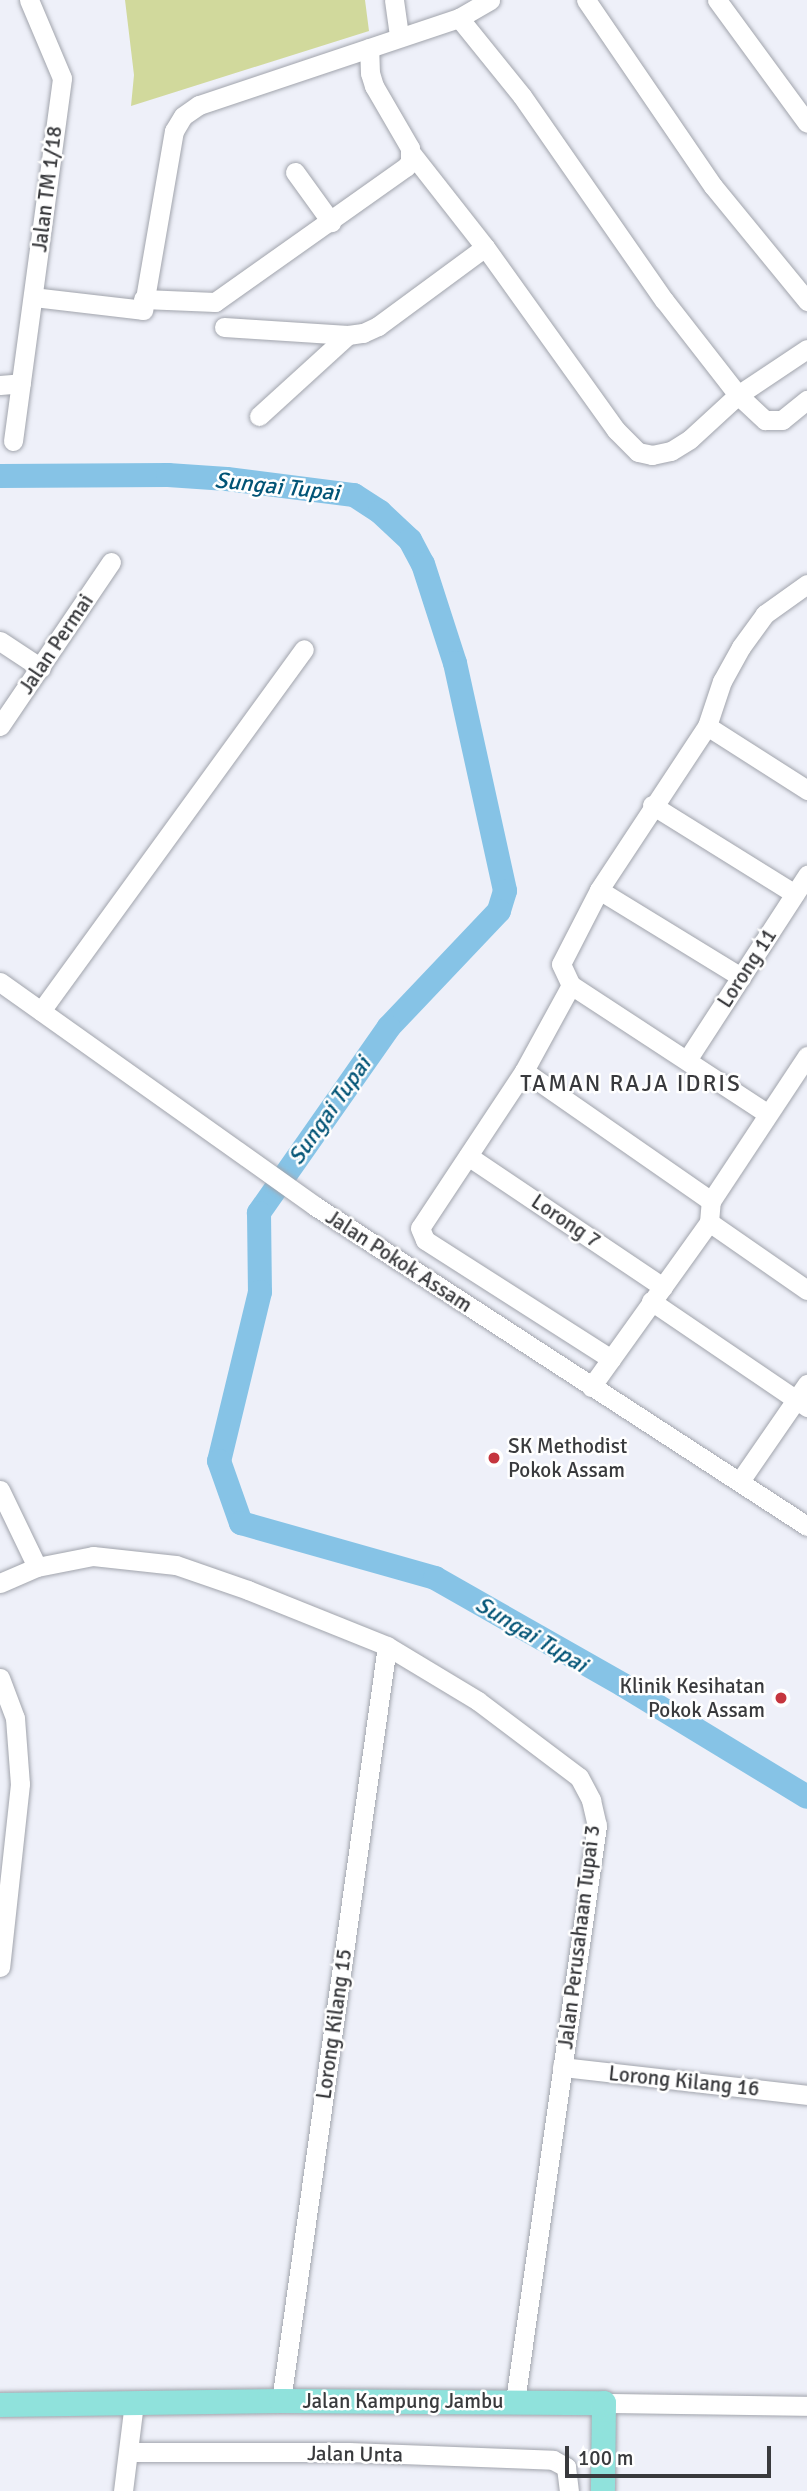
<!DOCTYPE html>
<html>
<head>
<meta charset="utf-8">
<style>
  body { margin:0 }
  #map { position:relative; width:807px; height:2491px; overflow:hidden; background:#eef0f9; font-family:Signika,sans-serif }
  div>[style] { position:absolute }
  .green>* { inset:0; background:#d1d99c }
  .river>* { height:24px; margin:-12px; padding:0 12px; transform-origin:12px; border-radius:12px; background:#86c3e6 }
  .roads { filter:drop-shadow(0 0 2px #a1a4ac) drop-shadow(0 0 2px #a1a4ac) }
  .minor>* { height:19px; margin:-9.5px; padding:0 9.5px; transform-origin:9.5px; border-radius:9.5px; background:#fff }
  .major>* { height:24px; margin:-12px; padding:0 12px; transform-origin:12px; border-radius:12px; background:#90e2dc }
  .dots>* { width:19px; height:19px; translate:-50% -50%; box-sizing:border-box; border:4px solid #fff; border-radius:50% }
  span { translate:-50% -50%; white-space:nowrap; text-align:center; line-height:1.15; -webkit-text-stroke:5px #fff; paint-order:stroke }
  .street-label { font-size:21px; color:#393a3d }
  .poi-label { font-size:21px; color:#393a3d }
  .left { translate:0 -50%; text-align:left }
  .right { translate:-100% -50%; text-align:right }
  .water-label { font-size:23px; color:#025476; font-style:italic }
  .neighbourhood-label { font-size:23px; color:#393a3d; letter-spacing:2px }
  .scale { position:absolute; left:565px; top:2446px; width:206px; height:32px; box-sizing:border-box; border:4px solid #393a3d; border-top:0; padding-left:9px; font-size:21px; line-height:24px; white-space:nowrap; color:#393a3d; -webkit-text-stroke:5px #fff; paint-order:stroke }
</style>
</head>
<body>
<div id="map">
  <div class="green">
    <div style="clip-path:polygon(125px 0,365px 0,369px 31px,131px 106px,134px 75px)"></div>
  </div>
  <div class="river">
    <div style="left:0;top:476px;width:168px;rotate:-0.3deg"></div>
    <div style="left:168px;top:475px;width:59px;rotate:3.9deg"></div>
    <div style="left:227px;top:479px;width:128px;rotate:7.2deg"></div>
    <div style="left:354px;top:495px;width:31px;rotate:33deg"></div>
    <div style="left:380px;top:512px;width:41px;rotate:43deg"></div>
    <div style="left:410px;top:540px;width:27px;rotate:62deg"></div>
    <div style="left:423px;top:564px;width:104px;rotate:72.1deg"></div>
    <div style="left:455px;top:663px;width:233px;rotate:77.6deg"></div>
    <div style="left:505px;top:891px;width:21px;rotate:107deg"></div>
    <div style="left:499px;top:911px;width:160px;rotate:133.5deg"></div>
    <div style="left:389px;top:1027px;width:227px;rotate:125deg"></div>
    <div style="left:259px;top:1213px;width:79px;rotate:89.3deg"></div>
    <div style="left:260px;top:1292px;width:174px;rotate:103.6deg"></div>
    <div style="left:219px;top:1461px;width:66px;rotate:70.5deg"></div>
    <div style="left:241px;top:1523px;width:202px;rotate:15.8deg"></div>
    <div style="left:435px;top:1578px;width:216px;rotate:29.6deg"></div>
    <div style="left:623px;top:1685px;width:215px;rotate:31.3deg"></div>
  </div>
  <div class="roads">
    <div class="minor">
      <div style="left:394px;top:0;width:37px;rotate:82deg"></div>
      <div style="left:586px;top:0;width:225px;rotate:55.7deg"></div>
      <div style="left:713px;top:186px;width:149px;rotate:50.7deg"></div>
      <div style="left:717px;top:0;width:152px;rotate:53.8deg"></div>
      <div style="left:459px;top:18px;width:100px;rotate:51.1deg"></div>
      <div style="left:522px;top:96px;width:249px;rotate:55.2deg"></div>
      <div style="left:664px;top:300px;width:120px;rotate:52.1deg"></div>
      <div style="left:738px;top:395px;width:37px;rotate:43deg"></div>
      <div style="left:765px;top:420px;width:17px"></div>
      <div style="left:782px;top:420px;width:32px;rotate:-39deg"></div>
      <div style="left:412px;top:154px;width:118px;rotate:51.9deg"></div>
      <div style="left:295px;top:172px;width:62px;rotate:54.2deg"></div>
      <div style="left:33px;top:297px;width:111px;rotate:6.7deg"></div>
      <div style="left:143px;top:310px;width:182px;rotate:-80.2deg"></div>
      <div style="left:174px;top:131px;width:17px;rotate:-59deg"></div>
      <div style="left:183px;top:116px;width:19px;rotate:-35deg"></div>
      <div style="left:199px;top:105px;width:274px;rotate:-18.5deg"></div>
      <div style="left:459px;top:18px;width:36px;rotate:-30deg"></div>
      <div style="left:143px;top:299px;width:72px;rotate:2.4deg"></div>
      <div style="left:215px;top:302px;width:234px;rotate:-35.3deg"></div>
      <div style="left:406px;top:167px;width:7px;rotate:-56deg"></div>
      <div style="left:410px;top:161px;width:13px;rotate:-90deg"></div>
      <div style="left:410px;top:148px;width:72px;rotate:-120.1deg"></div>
      <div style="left:374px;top:86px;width:14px;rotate:-107deg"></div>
      <div style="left:370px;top:73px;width:25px;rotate:-92deg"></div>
      <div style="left:224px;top:327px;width:124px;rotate:3.7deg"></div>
      <div style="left:348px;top:335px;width:15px;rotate:-8deg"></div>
      <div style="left:363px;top:333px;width:17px;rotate:-25deg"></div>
      <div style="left:378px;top:326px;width:133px;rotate:-36.4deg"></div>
      <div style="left:485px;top:247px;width:225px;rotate:54.4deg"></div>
      <div style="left:616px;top:430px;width:31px;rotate:45deg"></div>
      <div style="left:638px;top:452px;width:14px;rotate:12deg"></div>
      <div style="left:652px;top:455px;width:19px;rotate:-12deg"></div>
      <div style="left:671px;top:451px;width:22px;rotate:-32deg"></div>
      <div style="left:690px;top:439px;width:65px;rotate:-42.5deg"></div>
      <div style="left:738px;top:395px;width:83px;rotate:-33.7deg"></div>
      <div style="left:0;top:385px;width:21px;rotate:-5deg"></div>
      <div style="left:259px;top:416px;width:120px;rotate:-42.3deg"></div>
      <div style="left:13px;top:441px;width:366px;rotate:-82.3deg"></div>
      <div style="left:62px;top:78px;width:85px;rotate:-112.9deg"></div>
      <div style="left:807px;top:584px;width:52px;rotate:144.5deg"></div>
      <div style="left:765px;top:614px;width:41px;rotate:126deg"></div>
      <div style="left:741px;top:647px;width:39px;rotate:119deg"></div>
      <div style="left:722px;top:681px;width:47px;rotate:108.4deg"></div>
      <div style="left:707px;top:726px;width:119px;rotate:32.6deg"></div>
      <div style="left:0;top:641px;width:49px;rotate:33.4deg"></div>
      <div style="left:0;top:726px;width:198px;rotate:-55.9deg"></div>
      <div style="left:707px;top:726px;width:196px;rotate:123.4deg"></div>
      <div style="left:599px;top:890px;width:83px;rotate:117.2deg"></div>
      <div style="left:561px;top:964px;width:23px;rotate:65deg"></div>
      <div style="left:571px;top:985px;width:235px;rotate:33.2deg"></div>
      <div style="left:652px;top:805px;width:168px;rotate:31.9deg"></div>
      <div style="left:599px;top:890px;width:167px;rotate:31.5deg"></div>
      <div style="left:0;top:982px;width:387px;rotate:35.4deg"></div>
      <div style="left:315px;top:1206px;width:587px;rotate:33.04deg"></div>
      <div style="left:571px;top:985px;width:98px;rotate:118.7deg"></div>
      <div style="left:524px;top:1071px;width:188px;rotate:123.5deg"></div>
      <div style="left:420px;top:1228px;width:13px;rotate:67deg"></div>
      <div style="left:425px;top:1240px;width:221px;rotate:32.6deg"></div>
      <div style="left:41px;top:1011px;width:447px;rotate:-54deg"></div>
      <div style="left:687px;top:1060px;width:221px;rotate:-57deg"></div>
      <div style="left:524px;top:1071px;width:228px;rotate:34.8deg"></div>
      <div style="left:468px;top:1156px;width:235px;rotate:33.9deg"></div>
      <div style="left:709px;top:1222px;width:119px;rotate:34.8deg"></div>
      <div style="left:651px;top:1301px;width:189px;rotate:34.2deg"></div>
      <div style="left:591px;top:1387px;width:203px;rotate:-54.4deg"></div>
      <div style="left:709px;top:1222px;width:21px;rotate:-85deg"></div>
      <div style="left:711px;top:1201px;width:174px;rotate:-56.5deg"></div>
      <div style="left:740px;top:1481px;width:118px;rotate:-55.4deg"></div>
      <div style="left:0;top:1490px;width:85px;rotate:64.3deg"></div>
      <div style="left:0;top:1583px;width:40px;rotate:-23.4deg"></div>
      <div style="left:37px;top:1567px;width:57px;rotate:-11.1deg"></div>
      <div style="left:93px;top:1556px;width:83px;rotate:6.2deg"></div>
      <div style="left:176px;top:1565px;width:76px;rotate:19.1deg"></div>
      <div style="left:248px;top:1590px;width:150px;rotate:21.9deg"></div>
      <div style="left:387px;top:1646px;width:106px;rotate:31.1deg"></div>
      <div style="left:478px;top:1701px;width:126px;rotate:37deg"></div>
      <div style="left:579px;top:1777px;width:26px;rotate:62deg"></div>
      <div style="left:591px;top:1800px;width:26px;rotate:77deg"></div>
      <div style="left:597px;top:1825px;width:582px;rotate:98.1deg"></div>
      <div style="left:0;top:1678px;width:43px;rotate:69.4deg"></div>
      <div style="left:15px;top:1718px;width:66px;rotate:85.7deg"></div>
      <div style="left:20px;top:1784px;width:184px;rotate:96.2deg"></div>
      <div style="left:562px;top:2067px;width:247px;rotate:6.5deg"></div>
      <div style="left:281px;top:2401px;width:762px;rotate:-82.01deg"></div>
      <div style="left:604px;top:2403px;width:203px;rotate:0.8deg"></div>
      <div style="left:129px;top:2452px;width:220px"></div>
      <div style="left:349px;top:2452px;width:204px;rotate:2.2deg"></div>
      <div style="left:553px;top:2460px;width:15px;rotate:28deg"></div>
      <div style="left:566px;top:2467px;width:24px;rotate:83deg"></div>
      <div style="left:123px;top:2491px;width:89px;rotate:-82.9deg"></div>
    </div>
    <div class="major">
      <div style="left:0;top:2405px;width:281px;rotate:-0.8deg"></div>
      <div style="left:281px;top:2401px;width:323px;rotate:0.4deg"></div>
      <div style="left:604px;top:2403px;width:88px;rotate:90.7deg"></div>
    </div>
  </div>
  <div class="dots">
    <div style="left:494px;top:1458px;background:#c5353e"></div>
    <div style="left:781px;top:1698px;background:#c5353e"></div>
  </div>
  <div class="street-label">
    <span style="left:47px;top:189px;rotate:-83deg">Jalan TM 1/18</span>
    <span style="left:56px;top:644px;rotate:-56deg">Jalan Permai</span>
    <span style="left:747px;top:968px;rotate:-57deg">Lorong 11</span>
    <span style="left:566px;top:1221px;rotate:34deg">Lorong 7</span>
    <span style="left:399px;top:1261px;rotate:33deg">Jalan Pokok Assam</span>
    <span style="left:579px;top:1937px;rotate:-83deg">Jalan Perusahaan Tupai 3</span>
    <span style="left:334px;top:2024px;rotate:-82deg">Lorong Kilang 15</span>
    <span style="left:684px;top:2081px;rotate:6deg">Lorong Kilang 16</span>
    <span style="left:403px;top:2401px">Jalan Kampung Jambu</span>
    <span style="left:355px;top:2454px;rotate:1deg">Jalan Unta</span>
  </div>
  <div class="poi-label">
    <span class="left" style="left:508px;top:1458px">SK Methodist<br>Pokok Assam</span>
    <span class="right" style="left:765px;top:1698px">Klinik Kesihatan<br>Pokok Assam</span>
  </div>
  <div class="water-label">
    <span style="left:277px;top:487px;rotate:6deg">Sungai Tupai</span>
    <span style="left:330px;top:1111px;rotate:-55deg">Sungai Tupai</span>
    <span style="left:531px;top:1635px;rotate:31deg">Sungai Tupai</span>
  </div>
  <div class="neighbourhood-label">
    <span style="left:631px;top:1084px">TAMAN RAJA IDRIS</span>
  </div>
  <div class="scale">100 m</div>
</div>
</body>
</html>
